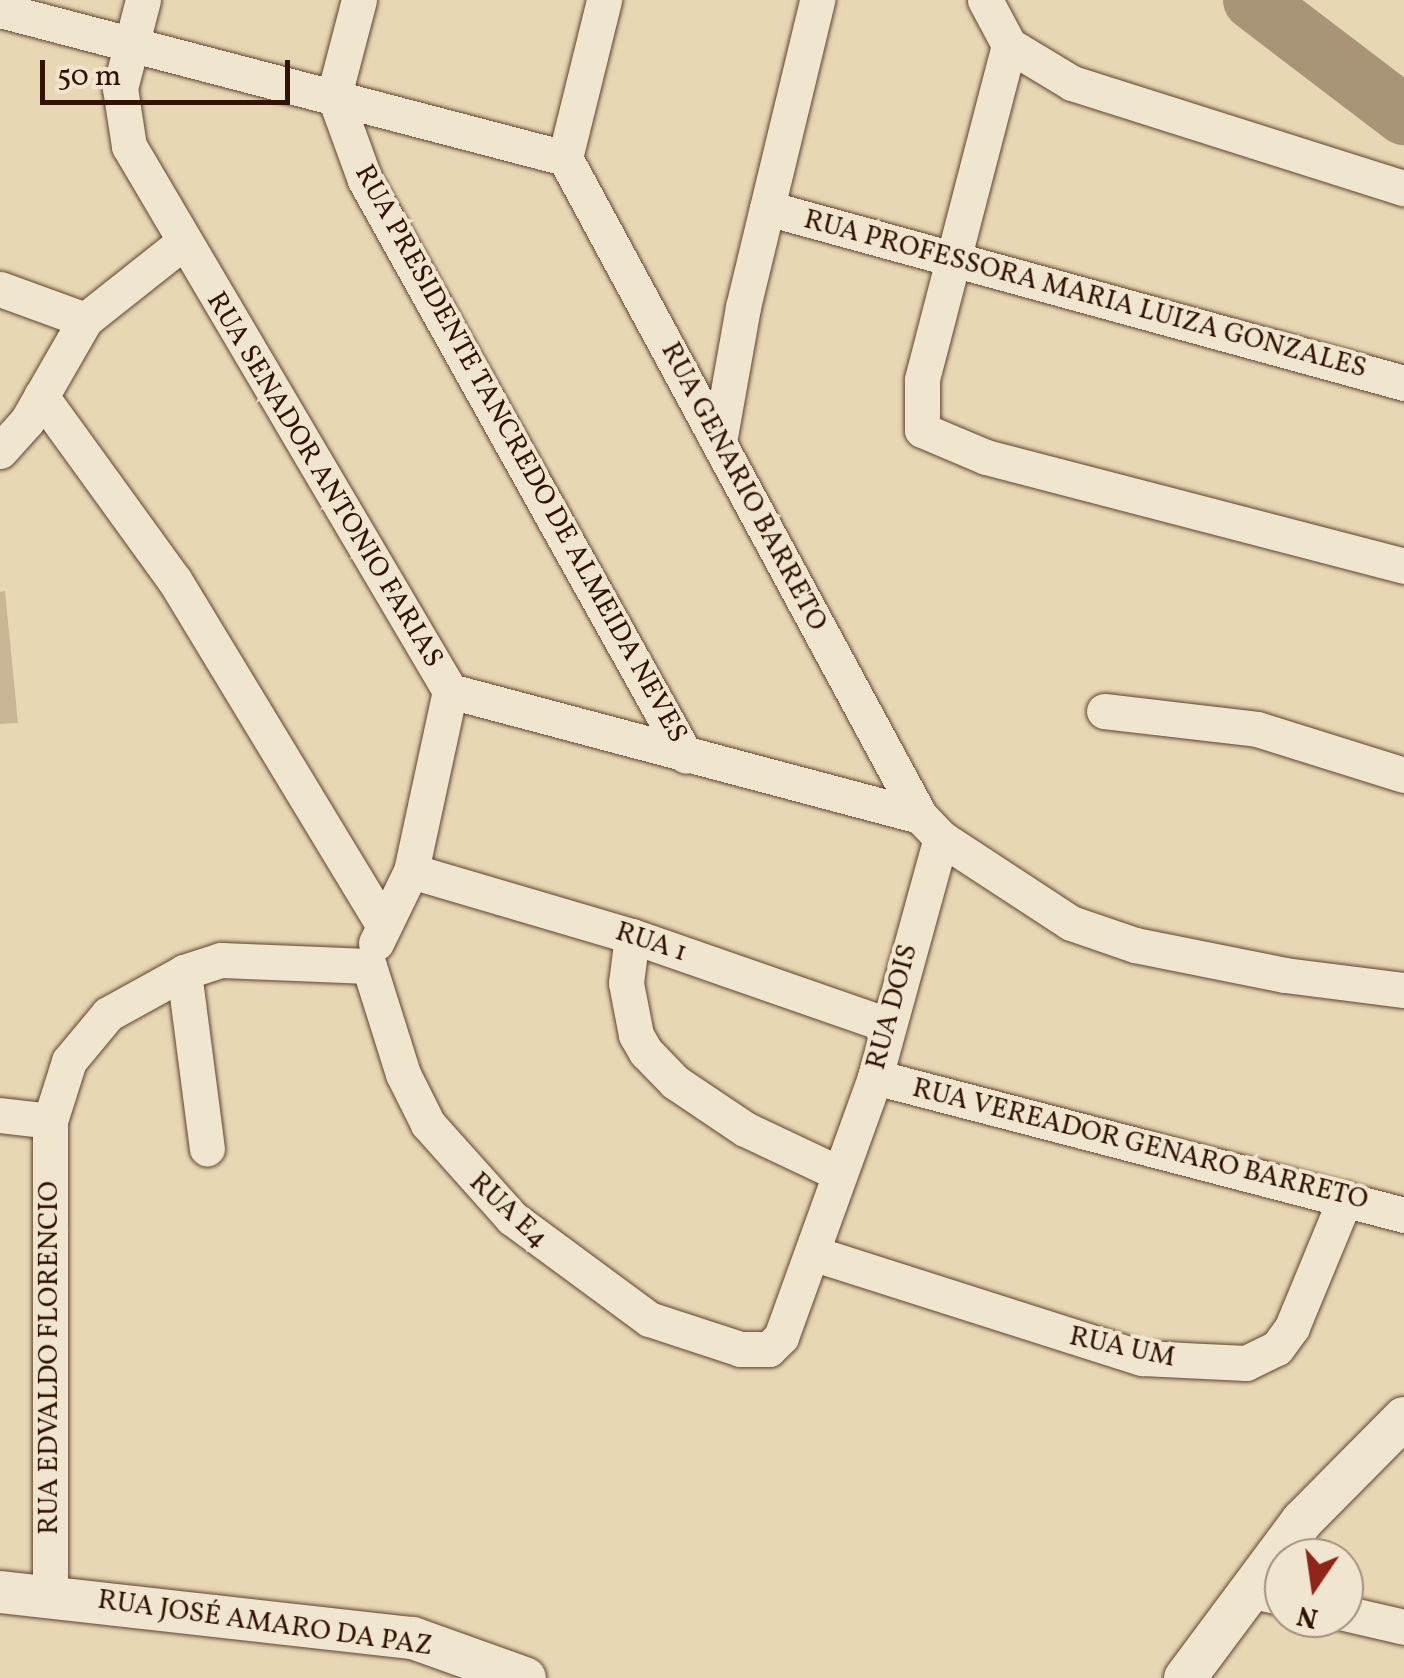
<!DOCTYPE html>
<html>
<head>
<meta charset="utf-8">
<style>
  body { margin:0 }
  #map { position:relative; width:1404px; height:1678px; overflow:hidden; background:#e8d7b4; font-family:Vollkorn,serif }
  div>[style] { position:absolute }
  .green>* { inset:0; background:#c9b696 }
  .river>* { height:60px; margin:-30px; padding:0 30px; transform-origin:30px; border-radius:30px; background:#a99477 }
  .roads { filter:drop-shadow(0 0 2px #5e442e) drop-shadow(0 0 2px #5e442e) }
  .minor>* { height:35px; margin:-17.5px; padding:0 17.5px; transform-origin:17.5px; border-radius:17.5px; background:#f0e5ce }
  .tertiary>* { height:42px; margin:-21px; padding:0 21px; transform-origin:21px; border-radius:21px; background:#f0e5ce }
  span { translate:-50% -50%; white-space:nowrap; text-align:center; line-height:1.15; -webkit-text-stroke:8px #f0e5ce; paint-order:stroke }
  .street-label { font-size:28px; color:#301301 }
  .north { position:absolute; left:1264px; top:1538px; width:100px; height:100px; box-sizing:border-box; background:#f0e5ce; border:2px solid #a3917c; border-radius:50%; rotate:193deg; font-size:28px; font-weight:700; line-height:40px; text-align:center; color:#301301 }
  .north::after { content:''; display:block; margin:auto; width:35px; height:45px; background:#8f2418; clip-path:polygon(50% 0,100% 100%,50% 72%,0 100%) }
  .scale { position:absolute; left:40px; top:60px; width:250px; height:45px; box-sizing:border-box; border:5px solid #301301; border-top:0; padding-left:12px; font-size:30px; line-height:35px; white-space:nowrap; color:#301301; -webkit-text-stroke:8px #f0e5ce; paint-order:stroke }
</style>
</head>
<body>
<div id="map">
  <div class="green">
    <div style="clip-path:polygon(5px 591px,18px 723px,0 724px,0 592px)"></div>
  </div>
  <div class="river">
    <div style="left:1253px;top:0;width:190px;rotate:37.3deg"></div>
  </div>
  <div class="roads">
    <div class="minor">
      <div style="left:143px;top:0;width:91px;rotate:104.6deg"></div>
      <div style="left:120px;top:88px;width:59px;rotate:81.2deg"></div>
      <div style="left:129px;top:146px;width:633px;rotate:59.5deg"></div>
      <div style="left:450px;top:691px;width:486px;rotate:14.9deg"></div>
      <div style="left:359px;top:0;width:98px;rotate:104.7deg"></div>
      <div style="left:334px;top:95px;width:90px;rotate:70deg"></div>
      <div style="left:365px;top:180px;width:659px;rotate:60.87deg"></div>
      <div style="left:985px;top:0;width:51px;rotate:61.9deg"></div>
      <div style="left:1009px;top:45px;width:74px;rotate:31.1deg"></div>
      <div style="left:1072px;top:83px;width:348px;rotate:17.6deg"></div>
      <div style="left:0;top:10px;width:584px;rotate:14.68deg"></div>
      <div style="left:1009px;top:45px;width:346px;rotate:104.6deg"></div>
      <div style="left:922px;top:380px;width:50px;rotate:90deg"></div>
      <div style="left:922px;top:430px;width:69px;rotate:22.9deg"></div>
      <div style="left:986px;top:457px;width:432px;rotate:14.6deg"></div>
      <div style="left:565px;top:158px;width:748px;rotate:61.65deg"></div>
      <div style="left:920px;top:816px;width:30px;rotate:46deg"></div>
      <div style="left:941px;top:838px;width:155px;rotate:33.2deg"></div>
      <div style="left:1071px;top:923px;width:68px;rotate:19deg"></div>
      <div style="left:1135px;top:945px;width:153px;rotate:11.3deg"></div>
      <div style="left:1285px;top:975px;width:120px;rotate:7.2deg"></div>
      <div style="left:565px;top:158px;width:163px;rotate:-76.1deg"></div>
      <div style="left:767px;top:208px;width:661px;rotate:15.36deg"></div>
      <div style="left:0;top:289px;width:90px;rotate:20deg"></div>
      <div style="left:41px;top:396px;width:228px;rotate:54.1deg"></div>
      <div style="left:175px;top:581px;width:400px;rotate:58.8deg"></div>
      <div style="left:719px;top:442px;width:137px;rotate:-79.9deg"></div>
      <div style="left:743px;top:307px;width:316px;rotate:-76.4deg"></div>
      <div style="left:0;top:451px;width:40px;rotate:-48deg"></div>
      <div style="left:27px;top:421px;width:116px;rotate:-60.1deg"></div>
      <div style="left:85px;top:320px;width:124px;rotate:-38.4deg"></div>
      <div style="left:1104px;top:711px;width:154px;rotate:6.7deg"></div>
      <div style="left:1257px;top:729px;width:154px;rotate:17.4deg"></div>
      <div style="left:411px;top:871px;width:230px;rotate:16.4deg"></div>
      <div style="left:632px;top:936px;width:270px;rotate:19.2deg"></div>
      <div style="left:632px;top:936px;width:47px;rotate:97.3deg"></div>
      <div style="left:626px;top:983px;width:53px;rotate:79.1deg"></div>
      <div style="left:636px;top:1035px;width:20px;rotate:60deg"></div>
      <div style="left:646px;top:1052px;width:42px;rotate:46deg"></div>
      <div style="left:675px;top:1082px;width:84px;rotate:33.9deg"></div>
      <div style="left:745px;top:1129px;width:103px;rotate:25.3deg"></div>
      <div style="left:376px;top:943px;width:80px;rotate:-64.1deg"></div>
      <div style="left:411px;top:871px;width:184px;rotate:-77.8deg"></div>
      <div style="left:369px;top:966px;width:113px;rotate:72.5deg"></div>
      <div style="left:403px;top:1074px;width:56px;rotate:63.4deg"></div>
      <div style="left:428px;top:1124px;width:126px;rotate:48.2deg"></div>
      <div style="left:512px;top:1218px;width:170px;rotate:36.4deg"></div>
      <div style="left:649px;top:1319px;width:96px;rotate:18.2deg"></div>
      <div style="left:740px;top:1349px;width:29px"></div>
      <div style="left:769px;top:1349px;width:17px;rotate:-45deg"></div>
      <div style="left:781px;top:1337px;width:276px;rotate:-70.1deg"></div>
      <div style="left:875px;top:1077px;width:248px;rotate:-74.6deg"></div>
      <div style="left:184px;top:972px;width:178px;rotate:82.6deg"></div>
      <div style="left:875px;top:1077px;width:547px;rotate:14.62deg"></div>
      <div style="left:0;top:1115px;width:50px;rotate:6.8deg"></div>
      <div style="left:812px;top:1253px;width:346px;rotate:17.7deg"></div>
      <div style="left:1142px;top:1358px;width:104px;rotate:2.8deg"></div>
      <div style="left:1246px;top:1363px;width:34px;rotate:-26deg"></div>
      <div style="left:1277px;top:1348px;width:26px;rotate:-54deg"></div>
      <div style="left:1292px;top:1327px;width:139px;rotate:-67.5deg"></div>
      <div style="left:1252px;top:1591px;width:33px;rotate:12deg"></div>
      <div style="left:50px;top:1595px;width:474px;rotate:-90deg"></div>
      <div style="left:50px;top:1121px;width:63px;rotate:-72.4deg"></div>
      <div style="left:69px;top:1061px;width:61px;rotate:-50.3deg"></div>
      <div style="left:108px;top:1014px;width:87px;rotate:-28.9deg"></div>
      <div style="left:184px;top:972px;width:39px;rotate:-18deg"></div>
      <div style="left:221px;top:960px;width:148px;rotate:2.3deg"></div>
      <div style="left:1344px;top:1613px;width:62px;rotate:13.1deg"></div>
    </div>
    <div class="tertiary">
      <div style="left:0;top:1592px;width:416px;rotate:6.4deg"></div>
      <div style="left:413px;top:1638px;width:119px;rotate:19.7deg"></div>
      <div style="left:1185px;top:1678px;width:196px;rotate:-53.3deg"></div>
      <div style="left:1302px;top:1521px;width:145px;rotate:-45.3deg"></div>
    </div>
  </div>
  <div class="street-label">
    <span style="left:1085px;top:295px;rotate:15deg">RUA PROFESSORA MARIA LUIZA GONZALES</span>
    <span style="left:520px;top:454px;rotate:61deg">RUA PRESIDENTE TANCREDO DE ALMEIDA NEVES</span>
    <span style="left:324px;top:480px;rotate:59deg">RUA SENADOR ANTONIO FARIAS</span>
    <span style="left:743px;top:487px;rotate:62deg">RUA GENARIO BARRETO</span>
    <span style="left:651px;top:943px;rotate:18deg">RUA 1</span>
    <span style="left:893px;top:1007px;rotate:-75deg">RUA DOIS</span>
    <span style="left:1140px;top:1145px;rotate:14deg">RUA VEREADOR GENARO BARRETO</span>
    <span style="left:508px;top:1211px;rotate:43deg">RUA E4</span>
    <span style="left:1122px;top:1348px;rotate:12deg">RUA UM</span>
    <span style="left:50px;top:1358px;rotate:-90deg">RUA EDVALDO FLORENCIO</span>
    <span style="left:265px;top:1624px;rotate:8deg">RUA JOSÉ AMARO DA PAZ</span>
  </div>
  <div class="north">N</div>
  <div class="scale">50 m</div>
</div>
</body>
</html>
